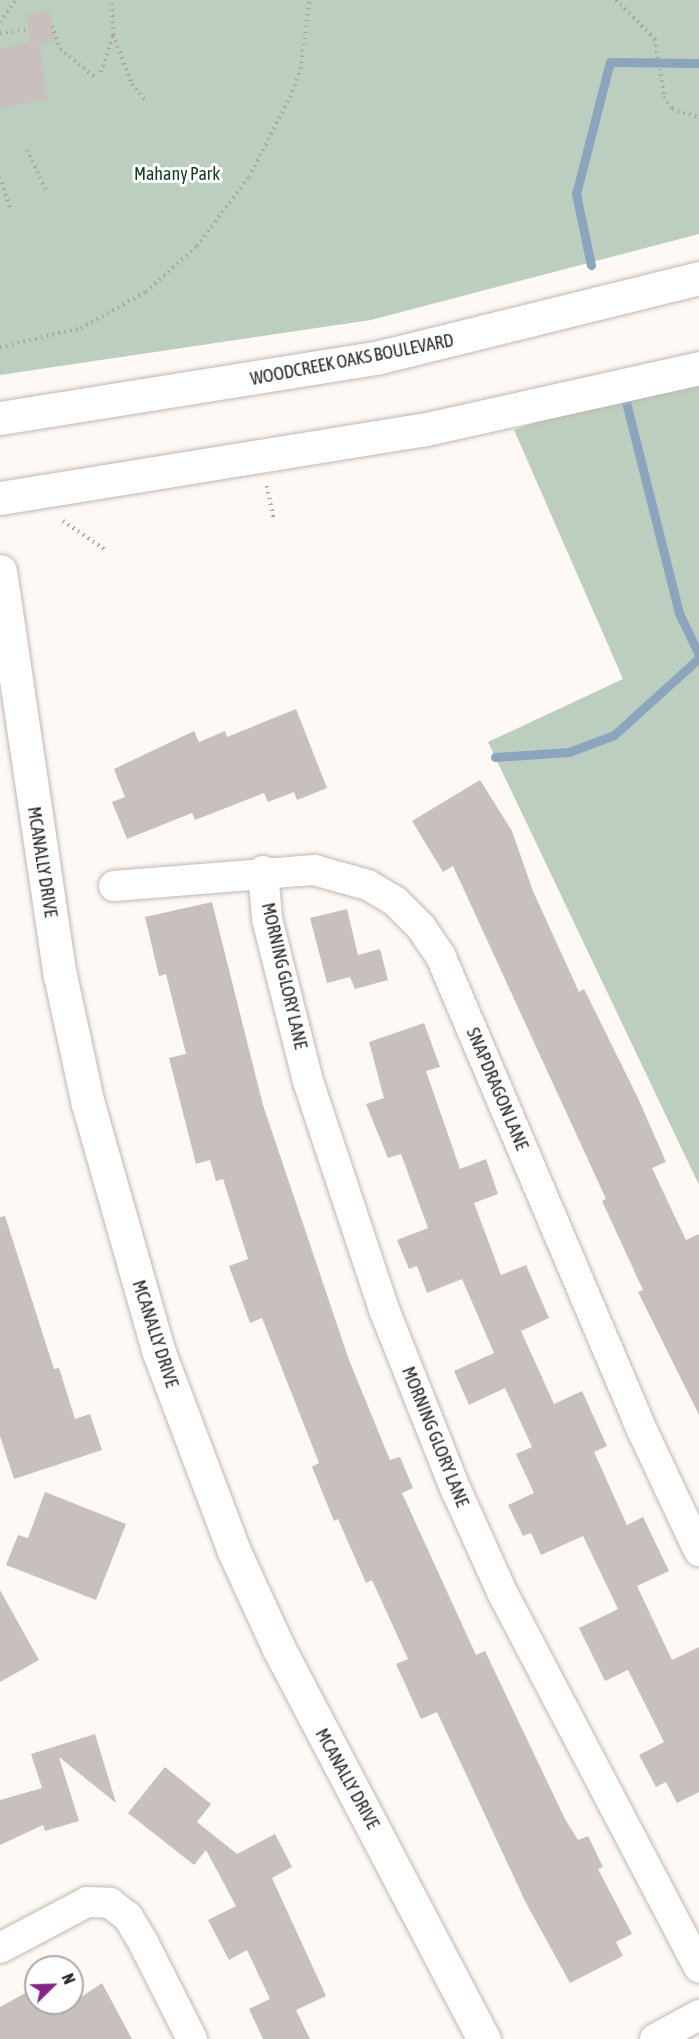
<!DOCTYPE html>
<html>
<head>
<meta charset="utf-8">
<style>
  body { margin:0 }
  #map { position:relative; width:699px; height:2039px; overflow:hidden; background:#fff9f5; font-family:"Asap Condensed",sans-serif }
  div>[style] { position:absolute }
  .green>* { inset:0; background:#bccfbe }
  .stream>* { height:9px; margin:-4.5px; padding:0 4.5px; transform-origin:4.5px; border-radius:4.5px; background:#8ca5bf }
  .building>* { inset:0; background:#c8c0bd }
  .path>* { height:4px; margin-top:-2px; transform-origin:0; background:repeating-linear-gradient(90deg,#a9a4a1 0 1.5px,transparent 0 6px) }
  .roads { filter:drop-shadow(0 0 2px #bfb8b3) drop-shadow(0 0 2px #bfb8b3) }
  .street>* { height:30px; margin:-15px; padding:0 15px; transform-origin:15px; border-radius:15px; background:#fff }
  .secondary>* { height:33px; margin:-16.5px; padding:0 16.5px; transform-origin:16.5px; border-radius:16.5px; background:#fff }
  span { translate:-50% -50%; white-space:nowrap; text-align:center; line-height:1.15; -webkit-text-stroke:6px #fff; paint-order:stroke }
  .park-label { font-size:18px; color:#0f3e1c }
  .street-label { font-size:18px; color:#2a2826 }
  .north { position:absolute; left:24px; top:1955px; width:60px; height:60px; box-sizing:border-box; background:#fff; border:2px solid #aaa9a8; border-radius:50%; rotate:67deg; font-size:16px; font-weight:700; line-height:24px; text-align:center; color:#2a2826 }
  .north::after { content:''; display:block; margin:auto; width:21px; height:27px; background:#87238b; clip-path:polygon(50% 0,100% 100%,50% 72%,0 100%) }
</style>
</head>
<body>
<div id="map">
  <div class="green">
    <div style="clip-path:polygon(0 0,699px 0,699px 234px,371px 320px,0 375px)"></div>
    <div style="clip-path:polygon(699px 379px,699px 1185px,488px 742px,623px 679px,514px 430px,567px 411px)"></div>
  </div>
  <div class="stream">
    <div style="left:591px;top:265px;width:73px;rotate:-101.9deg"></div>
    <div style="left:576px;top:194px;width:136px;rotate:-75.6deg"></div>
    <div style="left:610px;top:62px;width:89px;rotate:0.6deg"></div>
    <div style="left:626px;top:402px;width:218px;rotate:75.9deg"></div>
    <div style="left:679px;top:613px;width:47px;rotate:64.5deg"></div>
    <div style="left:495px;top:757px;width:74px;rotate:-3.9deg"></div>
    <div style="left:569px;top:752px;width:48px;rotate:-20.7deg"></div>
    <div style="left:614px;top:735px;width:115px;rotate:-42.2deg"></div>
  </div>
  <div class="building">
    <div style="clip-path:polygon(50px 10px,55px 42px,39px 45px,48px 100px,0 108px,0 48px,30px 43px,26px 15px)"></div>
    <div style="clip-path:polygon(296px 709px,327px 788px,297px 800px,294px 792px,268px 802px,264px 793px,195px 820px,192px 813px,127px 839px,112px 802px,125px 797px,114px 769px,194px 731px,199px 742px,225px 731px,227px 737px)"></div>
    <div style="clip-path:polygon(480px 780px,512px 831px,533px 891px,579px 992px,584px 989px,638px 1098px,666px 1162px,652px 1168px,686px 1240px,699px 1234px,699px 1415px,638px 1292px,643px 1290px,602px 1201px,606px 1199px,453px 866px,443px 872px,412px 821px)"></div>
    <div style="clip-path:polygon(212px 902px,263px 1105px,349px 1360px,390px 1460px,400px 1457px,413px 1488px,402px 1493px,476px 1655px,485px 1651px,565px 1819px,578px 1840px,588px 1836px,603px 1867px,598px 1869px,632px 1934px,616px 1942px,623px 1956px,570px 1983px,526px 1903px,437px 1712px,421px 1719px,396px 1664px,408px 1659px,372px 1580px,366px 1583px,338px 1519px,334px 1521px,312px 1467px,319px 1463px,262px 1318px,250px 1323px,229px 1266px,248px 1259px,223px 1179px,216px 1181px,210px 1160px,196px 1164px,169px 1058px,186px 1054px,166px 974px,159px 976px,145px 917px)"></div>
    <div style="clip-path:polygon(347px 909px,358px 955px,380px 949px,388px 980px,355px 989px,350px 977px,327px 983px,310px 918px)"></div>
    <div style="clip-path:polygon(424px 1023px,440px 1067px,426px 1071px,460px 1169px,486px 1159px,498px 1194px,474px 1203px,501px 1275px,526px 1265px,549px 1318px,521px 1331px,554px 1404px,582px 1391px,607px 1446px,594px 1452px,627px 1525px,643px 1517px,669px 1571px,637px 1586px,672px 1660px,699px 1647px,699px 1792px,677px 1803px,666px 1782px,656px 1787px,639px 1755px,664px 1742px,628px 1670px,605px 1681px,579px 1628px,618px 1609px,583px 1536px,541px 1555px,531px 1533px,523px 1536px,508px 1505px,534px 1493px,516px 1454px,532px 1447px,505px 1388px,469px 1405px,454px 1371px,494px 1353px,462px 1279px,427px 1293px,417px 1266px,409px 1269px,397px 1240px,428px 1228px,401px 1154px,388px 1158px,366px 1104px,384px 1098px,369px 1042px)"></div>
    <div style="clip-path:polygon(5px 1216px,54px 1369px,59px 1368px,75px 1419px,90px 1414px,102px 1450px,14px 1479px,0 1436px,0 1217px)"></div>
    <div style="clip-path:polygon(45px 1492px,126px 1524px,96px 1600px,6px 1565px,18px 1535px,28px 1538px)"></div>
    <div style="clip-path:polygon(0 1590px,39px 1660px,0 1682px)"></div>
    <div style="clip-path:polygon(95px 1734px,116px 1803px,59px 1757px,79px 1821px,45px 1831px,43px 1825px,0 1845px,0 1800px,42px 1788px,31px 1754px)"></div>
    <div style="clip-path:polygon(165px 1767px,211px 1804px,197px 1822px,237px 1854px,275px 1834px,292px 1867px,272px 1878px,326px 1996px,296px 2010px,310px 2039px,263px 2039px,249px 2009px,270px 1999px,247px 1950px,229px 1960px,208px 1920px,236px 1906px,206px 1850px,194px 1865px,128px 1813px)"></div>
    <div style="clip-path:polygon(102px 1983px,132px 2039px,0 2039px,0 2007px,36px 1987px,36px 2003px,72px 2003px)"></div>
  </div>
  <div class="path">
    <div style="left:616px;top:0;width:55px;rotate:45deg"></div>
    <div style="left:655px;top:39px;width:59px;rotate:81.2deg"></div>
    <div style="left:664px;top:97px;width:14px;rotate:56deg"></div>
    <div style="left:672px;top:109px;width:28px;rotate:17deg"></div>
    <div style="left:0;top:22px;width:27px;rotate:-54deg"></div>
    <div style="left:52px;top:26px;width:24px;rotate:71deg"></div>
    <div style="left:60px;top:49px;width:48px;rotate:39deg"></div>
    <div style="left:0;top:33px;width:28px;rotate:-8deg"></div>
    <div style="left:113px;top:35px;width:53px;rotate:68.8deg"></div>
    <div style="left:132px;top:84px;width:22px;rotate:51deg"></div>
    <div style="left:101px;top:72px;width:39px;rotate:-72deg"></div>
    <div style="left:113px;top:35px;width:35px;rotate:-93deg"></div>
    <div style="left:27px;top:150px;width:47px;rotate:64.5deg"></div>
    <div style="left:0;top:177px;width:33px;rotate:72deg"></div>
    <div style="left:0;top:347px;width:83px;rotate:-13.2deg"></div>
    <div style="left:81px;top:328px;width:74px;rotate:-29deg"></div>
    <div style="left:146px;top:292px;width:69px;rotate:-42deg"></div>
    <div style="left:197px;top:246px;width:86px;rotate:-53deg"></div>
    <div style="left:249px;top:177px;width:90px;rotate:-62.9deg"></div>
    <div style="left:290px;top:97px;width:30px;rotate:-69deg"></div>
    <div style="left:301px;top:69px;width:69px;rotate:-83.4deg"></div>
    <div style="left:267px;top:486px;width:33px;rotate:79deg"></div>
    <div style="left:63px;top:521px;width:50px;rotate:34.3deg"></div>
  </div>
  <div class="roads">
    <div class="street">
      <div style="left:263px;top:871px;width:48px;rotate:85.2deg"></div>
      <div style="left:267px;top:919px;width:167px;rotate:75.8deg"></div>
      <div style="left:308px;top:1081px;width:243px;rotate:71.6deg"></div>
      <div style="left:385px;top:1312px;width:192px;rotate:68.3deg"></div>
      <div style="left:456px;top:1490px;width:114px;rotate:65.7deg"></div>
      <div style="left:503px;top:1594px;width:422px;rotate:62.3deg"></div>
      <div style="left:114px;top:886px;width:201px;rotate:-4.6deg"></div>
      <div style="left:314px;top:870px;width:56px;rotate:15.5deg"></div>
      <div style="left:368px;top:885px;width:33px;rotate:31deg"></div>
      <div style="left:396px;top:902px;width:35px;rotate:45deg"></div>
      <div style="left:421px;top:927px;width:36px;rotate:56deg"></div>
      <div style="left:441px;top:957px;width:514px;rotate:66.98deg"></div>
      <div style="left:642px;top:1430px;width:134px;rotate:64.8deg"></div>
      <div style="left:0;top:1948px;width:98px;rotate:-27.9deg"></div>
      <div style="left:87px;top:1902px;width:23px;rotate:2deg"></div>
      <div style="left:110px;top:1903px;width:23px;rotate:38deg"></div>
      <div style="left:128px;top:1917px;width:27px;rotate:59deg"></div>
      <div style="left:142px;top:1940px;width:111px;rotate:63.2deg"></div>
      <div style="left:655px;top:2039px;width:50px;rotate:-28.6deg"></div>
    </div>
    <div class="secondary">
      <div style="left:0;top:418px;width:385px;rotate:-9.1deg"></div>
      <div style="left:380px;top:357px;width:329px;rotate:-13.9deg"></div>
      <div style="left:0;top:498px;width:427px;rotate:-9.2deg"></div>
      <div style="left:422px;top:430px;width:284px;rotate:-12.6deg"></div>
      <div style="left:0;top:571px;width:408px;rotate:81.6deg"></div>
      <div style="left:60px;top:975px;width:132px;rotate:77.8deg"></div>
      <div style="left:88px;top:1104px;width:256px;rotate:74.1deg"></div>
      <div style="left:158px;top:1350px;width:213px;rotate:69.3deg"></div>
      <div style="left:233px;top:1549px;width:108px;rotate:65.3deg"></div>
      <div style="left:278px;top:1647px;width:443px;rotate:62.3deg"></div>
    </div>
  </div>
  <div class="park-label">
    <span style="left:177px;top:174px">Mahany Park</span>
  </div>
  <div class="street-label">
    <span style="left:352px;top:360px;rotate:-11deg">WOODCREEK OAKS BOULEVARD</span>
    <span style="left:42px;top:862px;rotate:81deg">MCANALLY DRIVE</span>
    <span style="left:284px;top:976px;rotate:77deg">MORNING GLORY LANE</span>
    <span style="left:497px;top:1089px;rotate:67deg">SNAPDRAGON LANE</span>
    <span style="left:155px;top:1334px;rotate:72deg">MCANALLY DRIVE</span>
    <span style="left:435px;top:1437px;rotate:68deg">MORNING GLORY LANE</span>
    <span style="left:347px;top:1779px;rotate:61deg">MCANALLY DRIVE</span>
  </div>
  <div class="north">N</div>
</div>
</body>
</html>
